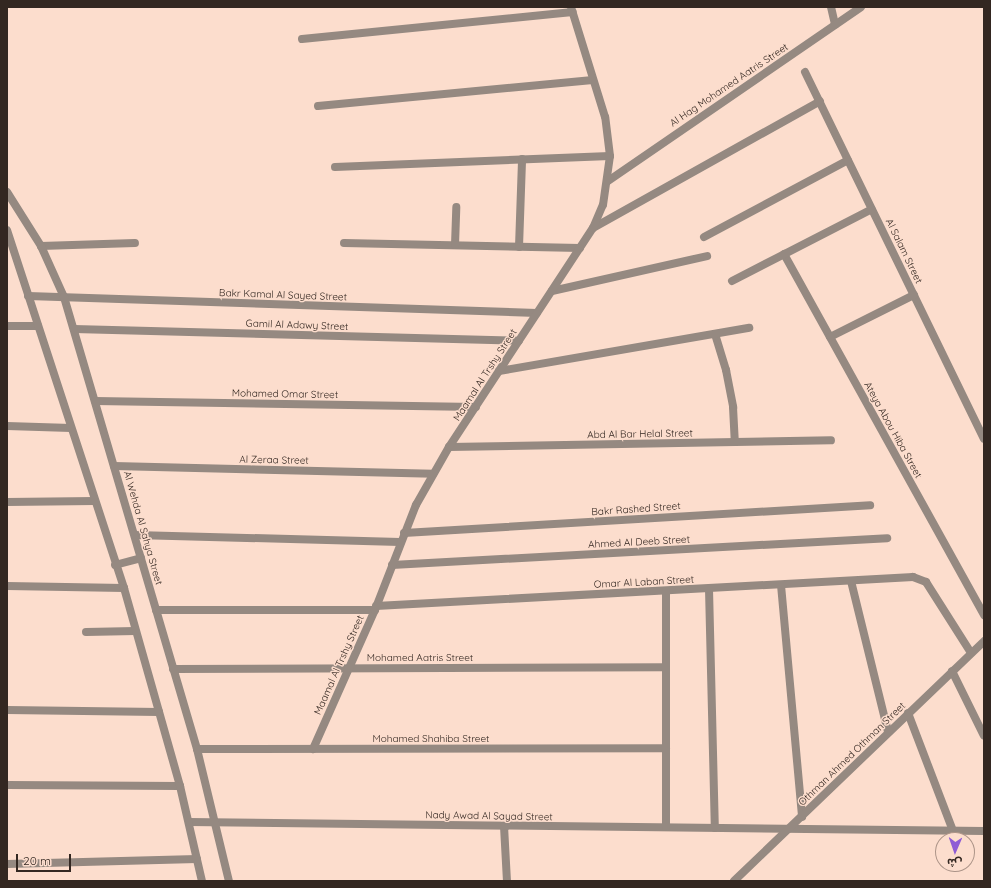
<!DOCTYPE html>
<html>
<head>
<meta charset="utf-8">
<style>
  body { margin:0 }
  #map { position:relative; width:991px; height:888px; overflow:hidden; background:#fcddcd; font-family:Quicksand,"Noto Sans Arabic",sans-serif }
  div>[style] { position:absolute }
  .service>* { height:8px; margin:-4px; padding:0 4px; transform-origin:4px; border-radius:4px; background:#958981 }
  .minor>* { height:8px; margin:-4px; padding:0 4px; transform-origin:4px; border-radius:4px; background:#958981 }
  .tertiary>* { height:8px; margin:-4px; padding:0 4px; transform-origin:4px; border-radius:4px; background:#958981 }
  span { translate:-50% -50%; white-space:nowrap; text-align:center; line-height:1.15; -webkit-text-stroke:3px #fcddcd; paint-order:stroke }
  .street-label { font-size:10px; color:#332721 }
  .frame { position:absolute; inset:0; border:8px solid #332721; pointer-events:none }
  .north { position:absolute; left:935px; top:832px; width:40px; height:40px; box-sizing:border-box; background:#fcddcd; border:1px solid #ac9488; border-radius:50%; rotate:182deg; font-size:11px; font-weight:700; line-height:16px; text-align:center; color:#332721 }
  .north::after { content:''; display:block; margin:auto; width:14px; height:18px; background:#8f5cd5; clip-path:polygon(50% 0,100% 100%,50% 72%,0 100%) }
  .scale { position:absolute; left:16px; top:854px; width:55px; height:18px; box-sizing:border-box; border:2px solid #332721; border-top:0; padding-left:5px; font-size:12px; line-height:14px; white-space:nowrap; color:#332721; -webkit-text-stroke:3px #fcddcd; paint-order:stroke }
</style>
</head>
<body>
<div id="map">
  <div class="service">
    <div style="left:41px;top:246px;width:94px;rotate:-1.8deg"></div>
    <div style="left:86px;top:632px;width:49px;rotate:-1.2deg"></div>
  </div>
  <div class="minor">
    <div style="left:831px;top:7px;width:18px;rotate:77deg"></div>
    <div style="left:302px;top:39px;width:272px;rotate:-5.7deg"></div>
    <div style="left:805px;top:72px;width:408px;rotate:64deg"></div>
    <div style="left:318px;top:106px;width:276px;rotate:-5.4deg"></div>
    <div style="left:335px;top:167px;width:275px;rotate:-2.3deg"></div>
    <div style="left:608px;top:181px;width:307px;rotate:-34.5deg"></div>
    <div style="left:593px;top:228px;width:260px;rotate:-29.2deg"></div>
    <div style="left:704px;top:237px;width:163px;rotate:-28.1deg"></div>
    <div style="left:344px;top:243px;width:236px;rotate:1.2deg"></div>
    <div style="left:455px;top:245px;width:38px;rotate:-88deg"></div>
    <div style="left:519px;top:247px;width:88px;rotate:-88deg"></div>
    <div style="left:784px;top:254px;width:413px;rotate:61deg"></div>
    <div style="left:732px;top:281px;width:157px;rotate:-27.2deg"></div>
    <div style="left:552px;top:291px;width:159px;rotate:-12.7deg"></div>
    <div style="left:28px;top:296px;width:509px;rotate:1.91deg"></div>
    <div style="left:7px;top:326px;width:31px"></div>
    <div style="left:74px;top:329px;width:445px;rotate:1.5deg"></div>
    <div style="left:715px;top:334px;width:38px;rotate:73deg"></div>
    <div style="left:726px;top:370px;width:38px;rotate:79deg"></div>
    <div style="left:733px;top:407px;width:35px;rotate:87deg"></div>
    <div style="left:830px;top:337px;width:94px;rotate:-26.6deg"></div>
    <div style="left:499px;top:371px;width:254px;rotate:-9.8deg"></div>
    <div style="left:95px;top:401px;width:381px;rotate:0.9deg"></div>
    <div style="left:7px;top:426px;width:64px;rotate:1.8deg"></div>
    <div style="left:449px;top:447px;width:382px;rotate:-1deg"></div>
    <div style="left:114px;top:466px;width:319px;rotate:1.4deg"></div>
    <div style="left:7px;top:502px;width:87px;rotate:-0.7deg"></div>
    <div style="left:404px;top:533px;width:467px;rotate:-3.4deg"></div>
    <div style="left:135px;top:535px;width:265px;rotate:1.5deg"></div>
    <div style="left:392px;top:565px;width:496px;rotate:-3.1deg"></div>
    <div style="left:851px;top:581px;width:155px;rotate:76.2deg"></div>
    <div style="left:781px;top:585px;width:233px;rotate:84.8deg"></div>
    <div style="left:7px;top:586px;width:117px;rotate:1deg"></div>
    <div style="left:709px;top:589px;width:239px;rotate:88.6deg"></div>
    <div style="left:376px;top:606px;width:538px;rotate:-3.09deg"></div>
    <div style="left:913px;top:577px;width:14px;rotate:21deg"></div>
    <div style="left:926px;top:582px;width:84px;rotate:57.6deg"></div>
    <div style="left:156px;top:610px;width:219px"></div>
    <div style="left:173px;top:669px;width:493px;rotate:-0.2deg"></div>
    <div style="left:952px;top:671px;width:72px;rotate:63.8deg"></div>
    <div style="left:7px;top:710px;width:152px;rotate:0.8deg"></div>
    <div style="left:908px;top:713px;width:126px;rotate:69.1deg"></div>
    <div style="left:197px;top:749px;width:469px;rotate:-0.1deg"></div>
    <div style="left:313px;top:749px;width:152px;rotate:-66deg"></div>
    <div style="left:375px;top:610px;width:113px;rotate:-68.7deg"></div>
    <div style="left:416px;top:505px;width:67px;rotate:-60.4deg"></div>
    <div style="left:449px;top:447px;width:262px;rotate:-56.7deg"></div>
    <div style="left:593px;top:228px;width:25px;rotate:-67deg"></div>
    <div style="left:603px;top:205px;width:49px;rotate:-81.9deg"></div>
    <div style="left:610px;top:156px;width:39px;rotate:-97deg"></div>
    <div style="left:605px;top:117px;width:115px;rotate:-107.2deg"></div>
    <div style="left:7px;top:785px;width:173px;rotate:0.3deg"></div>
    <div style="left:189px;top:822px;width:795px;rotate:0.65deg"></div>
    <div style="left:504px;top:826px;width:55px;rotate:86.9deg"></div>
    <div style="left:666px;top:827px;width:236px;rotate:-90deg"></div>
    <div style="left:7px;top:864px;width:190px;rotate:-1.5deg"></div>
  </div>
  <div class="tertiary">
    <div style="left:7px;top:192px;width:64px;rotate:57.8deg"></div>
    <div style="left:41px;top:246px;width:56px;rotate:65.7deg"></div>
    <div style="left:64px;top:297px;width:471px;rotate:73.6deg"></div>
    <div style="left:197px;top:749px;width:136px;rotate:76.4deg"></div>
    <div style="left:7px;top:230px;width:377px;rotate:71.9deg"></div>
    <div style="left:124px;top:588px;width:206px;rotate:74.2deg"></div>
    <div style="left:180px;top:786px;width:98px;rotate:77deg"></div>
    <div style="left:115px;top:565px;width:27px;rotate:-15deg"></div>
    <div style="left:734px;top:881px;width:347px;rotate:-43.8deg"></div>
  </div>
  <div class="street-label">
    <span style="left:729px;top:85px;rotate:-34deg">Al Hag Mohamed Aatris Street</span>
    <span style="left:904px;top:251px;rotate:64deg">Al Salam Street</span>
    <span style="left:283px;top:295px;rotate:2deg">Bakr Kamal Al Sayed Street</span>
    <span style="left:297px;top:325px;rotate:2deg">Gamil Al Adawy Street</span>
    <span style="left:485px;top:375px;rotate:-57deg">Maamal Al Trshy Street</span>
    <span style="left:285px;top:394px;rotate:1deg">Mohamed Omar Street</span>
    <span style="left:893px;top:430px;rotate:61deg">Ateya Abou Hiba Street</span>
    <span style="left:640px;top:434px;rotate:-1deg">Abd Al Bar Helal Street</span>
    <span style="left:274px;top:460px;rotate:1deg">Al Zeraa Street</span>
    <span style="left:636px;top:509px;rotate:-4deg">Bakr Rashed Street</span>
    <span style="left:143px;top:528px;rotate:74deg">Al Wehda Al Sahya Street</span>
    <span style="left:639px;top:542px;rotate:-3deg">Ahmed Al Deeb Street</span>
    <span style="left:644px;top:582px;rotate:-3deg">Omar Al Laban Street</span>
    <span style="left:420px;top:658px">Mohamed Aatris Street</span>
    <span style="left:339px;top:665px;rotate:-66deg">Maamal Al Trshy Street</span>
    <span style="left:431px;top:739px">Mohamed Shahiba Street</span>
    <span style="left:852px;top:754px;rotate:-44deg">Othman Ahmed Othman Street</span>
    <span style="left:489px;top:816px;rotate:1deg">Nady Awad Al Sayad Street</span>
  </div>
  <div class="frame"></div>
  <div class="north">ش</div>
  <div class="scale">20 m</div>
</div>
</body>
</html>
